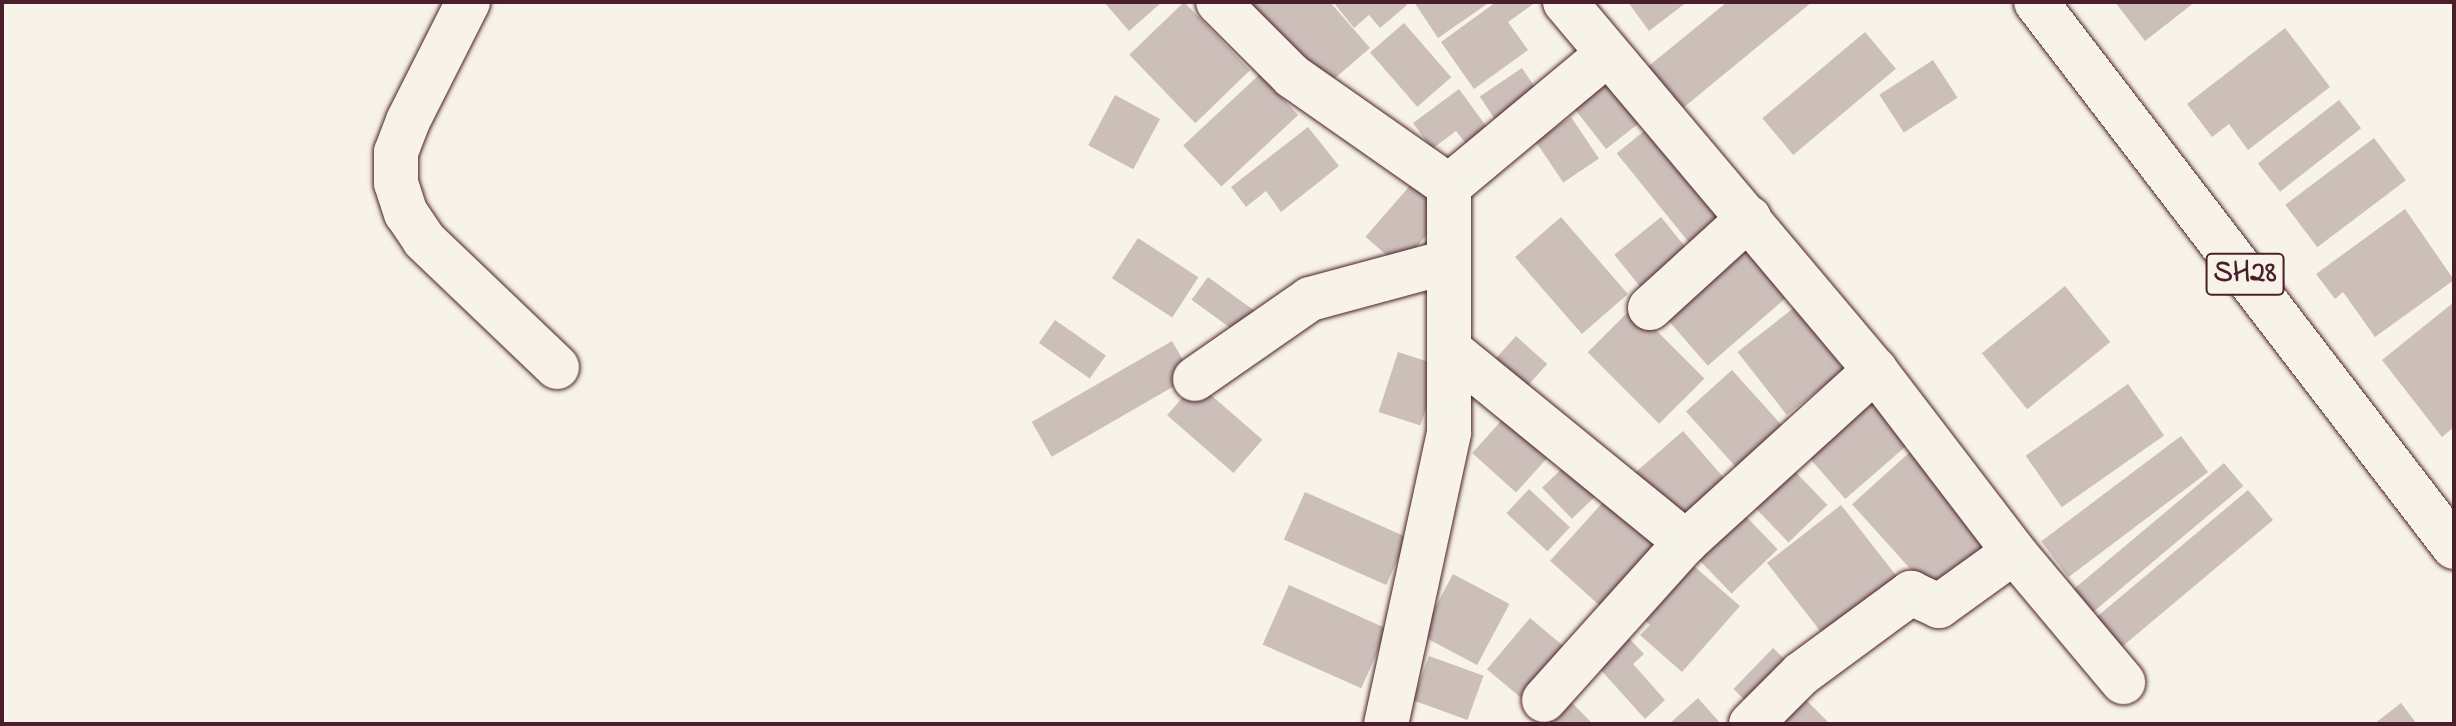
<!DOCTYPE html>
<html>
<head>
<meta charset="utf-8">
<style>
  body { margin:0 }
  #map { position:relative; width:2456px; height:726px; overflow:hidden; background:#f7f3e8; font-family:"Indie Flower",sans-serif }
  div>[style] { position:absolute }
  .building>* { inset:0; background:#ccbfb9; transform-origin:0 0 }
  .roads { filter:drop-shadow(0 0 2px #4a1f2b) drop-shadow(0 0 2px #4a1f2b) }
  .minor>* { height:44px; margin:-22px; padding:0 22px; transform-origin:22px; border-radius:22px; background:#f7f3e8 }
  .tertiary>* { height:44px; margin:-22px; padding:0 22px; transform-origin:22px; border-radius:22px; background:#f7f3e8 }
  .primary>* { height:44px; margin:-22px; padding:0 22px; transform-origin:22px; border-radius:22px; background:#f7f3e8 }
  span { translate:-50% -50%; white-space:nowrap; text-align:center; line-height:1.15; -webkit-text-stroke:8px #f7f3e8; paint-order:stroke }
  .shield-label span { padding:2px 6px; background:#f7f3e8; border:2px solid; border-radius:6px; -webkit-text-stroke-width:0 }
  .shield-label { font-size:30px; color:#4a1f2b; font-weight:700 }
  .frame { position:absolute; inset:0; border:4px solid #4a1f2b; pointer-events:none }
</style>
</head>
<body>
<div id="map">
  <div class="building">
    <div style="clip-path:polygon(1104px 2px,1162px 2px,1129px 31px)"></div>
    <div style="left:1184px;top:2px;width:95px;height:76px;rotate:46deg"></div>
    <div style="clip-path:polygon(1253px 2px,1330px 2px,1370px 48px,1320px 91px,1248px 7px)"></div>
    <div style="clip-path:polygon(1333px 2px,1405px 2px,1407px 5px,1380px 28px,1369px 15px,1354px 28px)"></div>
    <div style="clip-path:polygon(1414px 2px,1490px 2px,1438px 38px)"></div>
    <div style="clip-path:polygon(1496px 2px,1536px 2px,1508px 22px,1528px 50px,1474px 89px,1441px 42px)"></div>
    <div style="clip-path:polygon(1628px 2px,1687px 2px,1649px 31px)"></div>
    <div style="clip-path:polygon(1727px 2px,1812px 2px,1672px 117px,1639px 74px)"></div>
    <div style="clip-path:polygon(2115px 2px,2195px 2px,2145px 41px)"></div>
    <div style="left:1404px;top:23px;width:72px;height:45px;rotate:49deg"></div>
    <div style="clip-path:polygon(2285px 28px,2330px 87px,2248px 150px,2229px 124px,2212px 137px,2187px 104px)"></div>
    <div style="left:1865px;top:32px;width:48px;height:134px;rotate:50deg"></div>
    <div style="left:1933px;top:60px;width:45px;height:64px;rotate:57deg"></div>
    <div style="left:1522px;top:68px;width:27px;height:51px;rotate:56deg"></div>
    <div style="left:1260px;top:74px;width:56px;height:105px;rotate:47deg"></div>
    <div style="left:1611px;top:79px;width:52px;height:47px;rotate:52deg"></div>
    <div style="clip-path:polygon(1459px 89px,1489px 130px,1467px 145px,1456px 131px,1432px 149px,1413px 123px)"></div>
    <div style="left:1115px;top:95px;width:51px;height:57px;rotate:28deg"></div>
    <div style="left:2339px;top:100px;width:36px;height:103px;rotate:52deg"></div>
    <div style="left:1571px;top:117px;width:50px;height:43px;rotate:56deg"></div>
    <div style="left:1654px;top:123px;width:127px;height:48px;rotate:51deg"></div>
    <div style="clip-path:polygon(1308px 127px,1339px 166px,1281px 212px,1266px 191px,1246px 207px,1231px 187px)"></div>
    <div style="left:2374px;top:138px;width:53px;height:111px;rotate:53deg"></div>
    <div style="left:1414px;top:181px;width:45px;height:74px;rotate:41deg"></div>
    <div style="clip-path:polygon(2405px 209px,2454px 280px,2375px 337px,2343px 292px,2335px 299px,2316px 274px)"></div>
    <div style="left:1561px;top:217px;width:102px;height:61px;rotate:49deg"></div>
    <div style="left:1661px;top:217px;width:51px;height:60px;rotate:51deg"></div>
    <div style="left:1739px;top:234px;width:79px;height:110px;rotate:49deg"></div>
    <div style="left:1138px;top:238px;width:72px;height:48px;rotate:33deg"></div>
    <div style="left:1208px;top:277px;width:63px;height:28px;rotate:36deg"></div>
    <div style="left:2065px;top:286px;width:72px;height:107px;rotate:51deg"></div>
    <div style="clip-path:polygon(2454px 302px,2454px 427px,2442px 437px,2382px 360px)"></div>
    <div style="left:1633px;top:307px;width:101px;height:64px;rotate:45deg"></div>
    <div style="left:1795px;top:307px;width:80px;height:73px;rotate:52deg"></div>
    <div style="left:1055px;top:320px;width:62px;height:28px;rotate:35deg"></div>
    <div style="left:1516px;top:336px;width:42px;height:45px;rotate:42deg"></div>
    <div style="left:1172px;top:341px;width:40px;height:162px;rotate:60deg"></div>
    <div style="left:1398px;top:352px;width:44px;height:63px;rotate:18deg"></div>
    <div style="left:1732px;top:370px;width:80px;height:62px;rotate:48deg"></div>
    <div style="left:1196px;top:382px;width:88px;height:44px;rotate:41deg"></div>
    <div style="left:2128px;top:384px;width:63px;height:125px;rotate:55deg"></div>
    <div style="left:1870px;top:398px;width:60px;height:85px;rotate:49deg"></div>
    <div style="left:1511px;top:410px;width:59px;height:58px;rotate:42deg"></div>
    <div style="left:1683px;top:431px;width:73px;height:69px;rotate:49deg"></div>
    <div style="left:2181px;top:436px;width:45px;height:175px;rotate:53deg"></div>
    <div style="left:1910px;top:452px;width:130px;height:78px;rotate:48deg"></div>
    <div style="left:1573px;top:458px;width:43px;height:43px;rotate:46deg"></div>
    <div style="left:1785px;top:461px;width:61px;height:54px;rotate:46deg"></div>
    <div style="left:2224px;top:463px;width:30px;height:212px;rotate:50deg"></div>
    <div style="left:1529px;top:489px;width:56px;height:33px;rotate:43deg"></div>
    <div style="left:2248px;top:490px;width:39px;height:214px;rotate:50deg"></div>
    <div style="left:1613px;top:491px;width:80px;height:94px;rotate:42deg"></div>
    <div style="left:1305px;top:492px;width:112px;height:52px;rotate:24deg"></div>
    <div style="left:1841px;top:505px;width:92px;height:94px;rotate:52deg"></div>
    <div style="left:1736px;top:506px;width:60px;height:64px;rotate:46deg"></div>
    <div style="clip-path:polygon(1680px 554px,1740px 606px,1682px 672px,1640px 635px,1650px 625px,1632px 609px)"></div>
    <div style="left:1453px;top:574px;width:64px;height:69px;rotate:28deg"></div>
    <div style="left:1289px;top:585px;width:108px;height:65px;rotate:24deg"></div>
    <div style="left:1530px;top:618px;width:52px;height:67px;rotate:40deg"></div>
    <div style="clip-path:polygon(1621px 630px,1644px 654px,1633px 664px,1665px 700px,1645px 719px,1590px 658px)"></div>
    <div style="left:1773px;top:648px;width:32px;height:57px;rotate:44deg"></div>
    <div style="left:1429px;top:656px;width:58px;height:47px;rotate:20deg"></div>
    <div style="clip-path:polygon(1795px 689px,1830px 724px,1769px 724px)"></div>
    <div style="clip-path:polygon(1560px 691px,1593px 724px,1544px 724px,1536px 716px)"></div>
    <div style="clip-path:polygon(1698px 698px,1721px 724px,1669px 724px)"></div>
    <div style="clip-path:polygon(2401px 703px,2417px 724px,2374px 724px)"></div>
  </div>
  <div class="roads">
    <div class="minor">
      <div style="left:468px;top:2px;width:133px;rotate:116.8deg"></div>
      <div style="left:408px;top:121px;width:33px;rotate:111deg"></div>
      <div style="left:396px;top:152px;width:31px;rotate:90deg"></div>
      <div style="left:396px;top:183px;width:32px;rotate:72deg"></div>
      <div style="left:406px;top:213px;width:32px;rotate:56deg"></div>
      <div style="left:424px;top:240px;width:184px;rotate:43.7deg"></div>
      <div style="left:1565px;top:2px;width:481px;rotate:49.9deg"></div>
      <div style="left:1875px;top:370px;width:229px;rotate:52.6deg"></div>
      <div style="left:2014px;top:552px;width:170px;rotate:50deg"></div>
      <div style="left:1449px;top:186px;width:204px;rotate:-39.8deg"></div>
      <div style="left:1650px;top:308px;width:134px;rotate:-42.3deg"></div>
      <div style="left:1449px;top:349px;width:306px;rotate:39.2deg"></div>
      <div style="left:1195px;top:379px;width:140px;rotate:-34.8deg"></div>
      <div style="left:1310px;top:299px;width:142px;rotate:-15.1deg"></div>
      <div style="left:1544px;top:700px;width:212px;rotate:-48.1deg"></div>
      <div style="left:1686px;top:542px;width:256px;rotate:-42.3deg"></div>
      <div style="left:1751px;top:724px;width:71px;rotate:-45deg"></div>
      <div style="left:1801px;top:674px;width:137px;rotate:-36.4deg"></div>
      <div style="left:1911px;top:593px;width:31px;rotate:25deg"></div>
      <div style="left:1939px;top:606px;width:92px;rotate:-35.8deg"></div>
    </div>
    <div class="tertiary">
      <div style="left:1218px;top:2px;width:105px;rotate:45deg"></div>
      <div style="left:1292px;top:76px;width:192px;rotate:35deg"></div>
      <div style="left:1449px;top:186px;width:247px;rotate:90deg"></div>
      <div style="left:1449px;top:433px;width:298px;rotate:102.2deg"></div>
    </div>
    <div class="primary">
      <div style="left:2036px;top:2px;width:687px;rotate:52.51deg"></div>
    </div>
  </div>
  <div class="shield-label">
    <span style="left:2245px;top:274px">SH28</span>
  </div>
  <div class="frame"></div>
</div>
</body>
</html>
